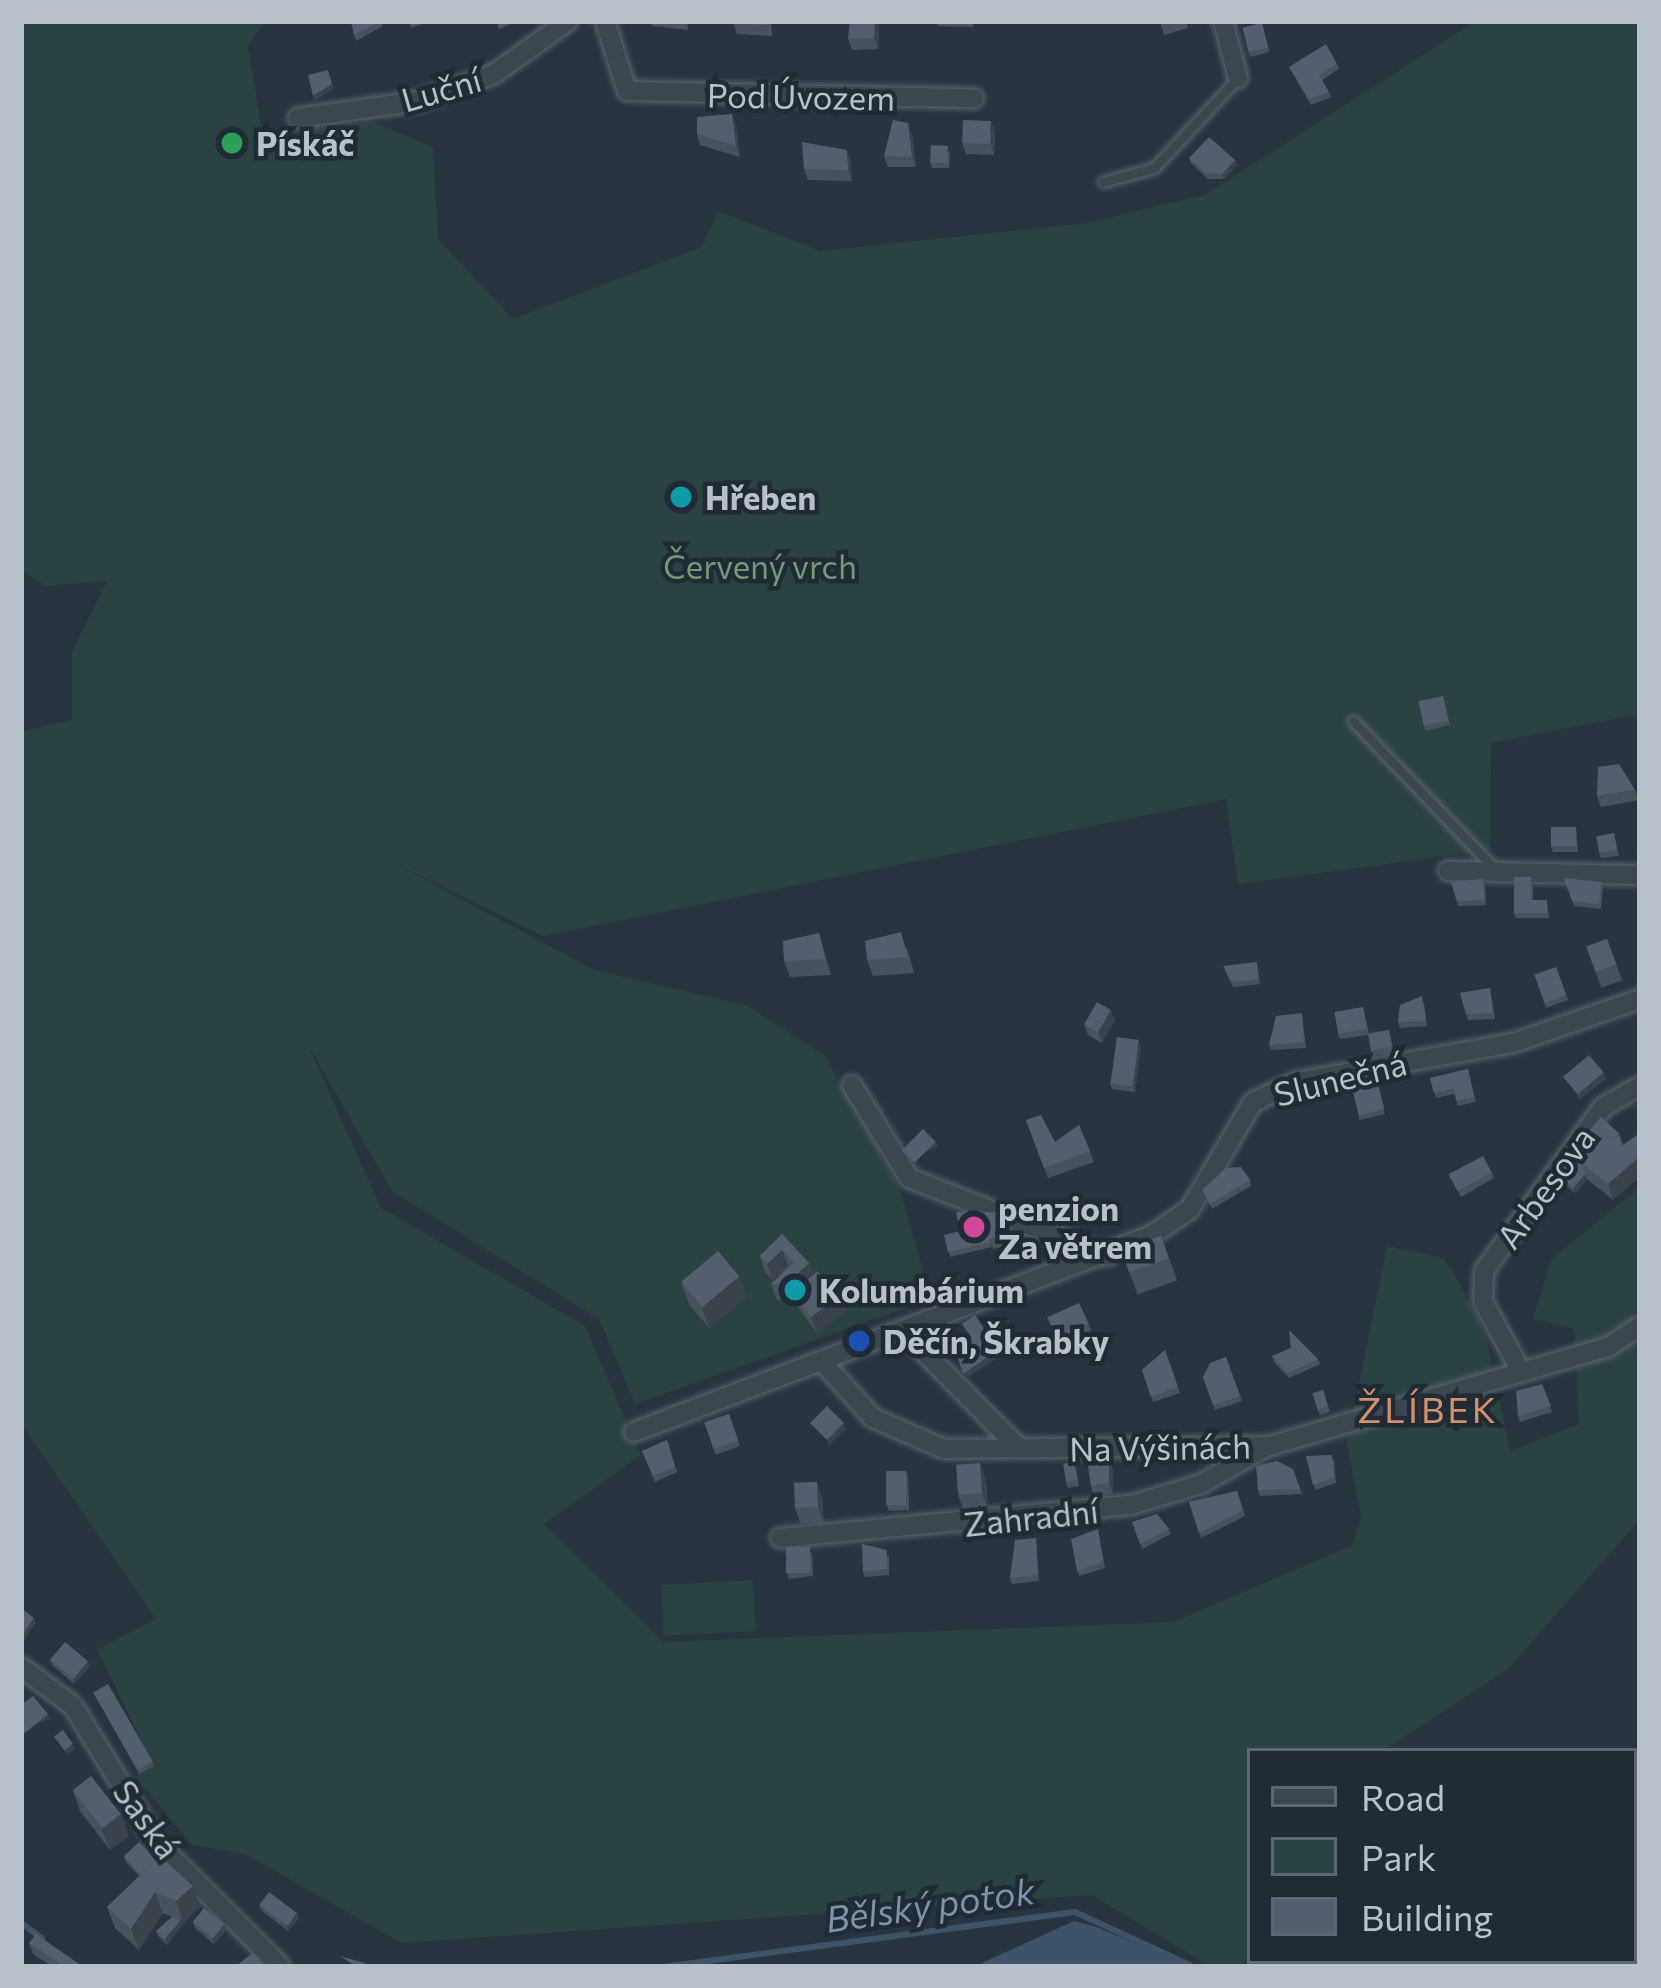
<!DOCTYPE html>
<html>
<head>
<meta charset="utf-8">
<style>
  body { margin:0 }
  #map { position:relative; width:1661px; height:1988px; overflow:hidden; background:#283440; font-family:Commissioner,sans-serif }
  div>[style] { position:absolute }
  .green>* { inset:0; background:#2b4242; transform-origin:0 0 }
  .water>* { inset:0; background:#3f5368 }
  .stream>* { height:6px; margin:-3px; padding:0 3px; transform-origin:3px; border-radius:3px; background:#3f5368 }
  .roads { filter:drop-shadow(0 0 3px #59646e) drop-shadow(0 0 3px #59646e) }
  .service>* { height:9px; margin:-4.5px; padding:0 4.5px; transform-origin:4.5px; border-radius:4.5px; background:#3c4650 }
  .minor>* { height:18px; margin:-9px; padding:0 9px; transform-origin:9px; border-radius:9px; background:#3c4650 }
  .wall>* { inset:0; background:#47525f; transform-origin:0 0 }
  .shaded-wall>* { inset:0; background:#3a424d; transform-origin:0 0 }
  .building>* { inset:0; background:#535f6e; transform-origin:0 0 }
  .dots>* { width:33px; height:33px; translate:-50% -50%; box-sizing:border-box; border:6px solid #202b36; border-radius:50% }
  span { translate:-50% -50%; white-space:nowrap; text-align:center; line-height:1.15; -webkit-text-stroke:9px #202b36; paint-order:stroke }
  .street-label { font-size:33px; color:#b8c1cb }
  .poi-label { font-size:33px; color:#b8c1cb; font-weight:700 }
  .left { translate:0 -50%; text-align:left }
  .park-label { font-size:33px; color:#719a77 }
  .neighbourhood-label { font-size:36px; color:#d1916d; letter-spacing:3px }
  .water-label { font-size:36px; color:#7b94ab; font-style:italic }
  .frame { position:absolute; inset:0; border:24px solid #b8c1cb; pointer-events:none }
  .legend { position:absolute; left:1247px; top:1748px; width:390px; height:216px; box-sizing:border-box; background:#202b36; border:3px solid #5d6772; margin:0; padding:15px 21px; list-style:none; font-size:36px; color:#b8c1cb }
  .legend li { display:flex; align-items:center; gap:24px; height:60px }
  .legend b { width:60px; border:3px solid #5d6772 }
</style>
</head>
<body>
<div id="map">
  <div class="green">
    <div style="clip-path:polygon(21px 21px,266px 21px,248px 44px,262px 133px,373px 122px,433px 147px,438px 239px,513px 319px,702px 247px,718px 211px,820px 251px,1087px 223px,1205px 195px,1476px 21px,1640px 21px,1640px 714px,1491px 743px,1490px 850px,1238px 884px,1226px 799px,543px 936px,392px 862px,594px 970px,748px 1006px,825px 1056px,900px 1189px,931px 1299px,635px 1404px,599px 1319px,392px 1191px,308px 1045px,381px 1208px,585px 1326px,641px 1455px,544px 1524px,663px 1642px,1173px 1622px,1353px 1545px,1361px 1516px,1347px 1443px,1387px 1246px,1443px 1258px,1453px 1271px,1486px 1335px,1510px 1451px,1579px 1424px,1574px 1329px,1533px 1319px,1551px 1260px,1640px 1187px,1640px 1519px,1508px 1669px,1383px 1751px,1250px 1751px,1250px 1958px,1237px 1967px,1211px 1967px,1092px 1895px,402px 1943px,245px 1854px,193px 1845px,135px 1777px,154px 1766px,97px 1649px,156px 1619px,21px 1423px,21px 732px,72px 720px,72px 652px,107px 581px,45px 586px,21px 570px)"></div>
    <div style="left:753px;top:1580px;width:51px;height:92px;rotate:87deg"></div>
  </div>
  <div class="water">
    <div style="clip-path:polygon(1074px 1921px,1094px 1926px,1191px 1967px,973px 1967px)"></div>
  </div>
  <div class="stream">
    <div style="left:21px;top:1923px;width:26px;rotate:36deg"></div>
    <div style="left:663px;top:1967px;width:416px;rotate:-7.6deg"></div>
    <div style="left:1075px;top:1912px;width:131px;rotate:24.8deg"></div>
  </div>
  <div class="roads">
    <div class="service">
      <div style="left:1103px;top:182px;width:53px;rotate:-15.4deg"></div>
      <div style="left:1154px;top:168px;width:122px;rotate:-47deg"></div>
      <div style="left:1353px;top:721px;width:201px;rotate:46.2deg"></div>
    </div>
    <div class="minor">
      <div style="left:605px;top:21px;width:73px;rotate:72.6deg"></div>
      <div style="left:627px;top:91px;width:347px;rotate:1.2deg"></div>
      <div style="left:1223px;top:21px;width:59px;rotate:75.3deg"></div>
      <div style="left:298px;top:118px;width:122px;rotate:-8deg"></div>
      <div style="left:419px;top:101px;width:80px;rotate:-19.8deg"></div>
      <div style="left:494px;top:74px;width:91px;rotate:-35.6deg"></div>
      <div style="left:1448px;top:871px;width:192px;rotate:1.2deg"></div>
      <div style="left:852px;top:1085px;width:109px;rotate:58.5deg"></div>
      <div style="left:909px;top:1178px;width:213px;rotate:21.5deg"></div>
      <div style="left:906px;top:1334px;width:161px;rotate:45.3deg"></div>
      <div style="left:825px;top:1365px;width:72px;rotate:47.8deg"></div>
      <div style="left:873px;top:1418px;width:77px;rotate:23.6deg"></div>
      <div style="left:944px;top:1449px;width:325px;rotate:-0.5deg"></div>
      <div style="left:1269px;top:1446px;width:353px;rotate:-16.3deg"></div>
      <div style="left:1608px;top:1347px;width:38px;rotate:-33deg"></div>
      <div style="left:1521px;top:1371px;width:79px;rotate:-118.8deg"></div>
      <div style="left:1483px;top:1302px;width:31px;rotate:-88deg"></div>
      <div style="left:1484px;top:1271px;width:203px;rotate:-54deg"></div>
      <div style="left:1603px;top:1107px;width:43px;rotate:-29.6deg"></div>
      <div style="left:634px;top:1432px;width:554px;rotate:-20.82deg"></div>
      <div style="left:1152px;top:1235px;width:46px;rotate:-34.4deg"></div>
      <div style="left:1190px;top:1209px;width:124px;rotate:-59.5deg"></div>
      <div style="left:1253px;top:1102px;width:47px;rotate:-24.9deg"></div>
      <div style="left:1296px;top:1082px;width:220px;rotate:-10.2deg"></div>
      <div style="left:1513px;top:1043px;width:134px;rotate:-19.1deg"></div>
      <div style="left:780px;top:1538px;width:353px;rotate:-5.4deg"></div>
      <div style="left:1131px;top:1505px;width:73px;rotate:-16.7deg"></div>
      <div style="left:1201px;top:1484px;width:73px;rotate:-29.7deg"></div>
      <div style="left:21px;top:1667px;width:65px;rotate:36.9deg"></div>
      <div style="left:73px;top:1706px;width:161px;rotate:58.5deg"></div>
      <div style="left:157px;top:1843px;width:175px;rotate:45deg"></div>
      <div style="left:1634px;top:1781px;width:7px;rotate:-27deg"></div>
      <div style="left:1439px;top:1967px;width:6px;rotate:-72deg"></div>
    </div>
  </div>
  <div class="wall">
    <div style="clip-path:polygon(351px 21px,382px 21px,383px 26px,356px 41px)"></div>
    <div style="clip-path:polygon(409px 21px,430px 21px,411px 28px)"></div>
    <div style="clip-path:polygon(496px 21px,518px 21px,499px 29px)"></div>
    <div style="clip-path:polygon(650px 21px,687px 21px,688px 30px,652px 26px)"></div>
    <div style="clip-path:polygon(733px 21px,771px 21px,772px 36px,737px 34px)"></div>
    <div style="clip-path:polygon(936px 21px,973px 21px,973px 27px,938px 26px)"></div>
    <div style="clip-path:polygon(1160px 21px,1186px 21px,1188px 28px,1164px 35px)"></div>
    <div style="left:1262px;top:23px;width:30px;height:20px;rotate:76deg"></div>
    <div style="clip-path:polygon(879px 24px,878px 49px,852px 50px,848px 39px)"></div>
    <div style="clip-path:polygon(1337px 64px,1339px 69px,1322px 80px,1331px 97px,1311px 105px,1289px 67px)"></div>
    <div style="clip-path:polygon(736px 125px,740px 157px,700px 145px,697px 134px)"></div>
    <div style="clip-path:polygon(995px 131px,994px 155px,966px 154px,962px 143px)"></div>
    <div style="clip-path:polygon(912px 134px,916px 167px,888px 167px,884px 156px)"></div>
    <div style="clip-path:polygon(950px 151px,949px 168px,932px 168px,930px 162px)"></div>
    <div style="clip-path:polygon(1189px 158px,1235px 160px,1237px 165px,1224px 179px,1208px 179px,1191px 163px)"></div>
    <div style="clip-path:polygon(851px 161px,852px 181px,808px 180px,804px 169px)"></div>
    <div style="clip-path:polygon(1443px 696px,1450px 725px,1425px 731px,1424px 725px)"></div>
    <div style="clip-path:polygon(1635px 790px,1639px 800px,1601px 807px,1597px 796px)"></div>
    <div style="clip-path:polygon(1576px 827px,1578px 852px,1553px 852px,1551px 847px)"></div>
    <div style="clip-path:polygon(1614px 833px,1619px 856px,1601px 858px,1599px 853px)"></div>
    <div style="clip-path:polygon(1531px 877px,1533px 883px,1533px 900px,1547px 900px,1549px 918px,1516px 918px,1514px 913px)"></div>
    <div style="clip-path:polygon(1564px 878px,1603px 887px,1601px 909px,1574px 906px)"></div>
    <div style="clip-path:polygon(1451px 882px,1485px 884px,1486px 905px,1458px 906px)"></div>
    <div style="clip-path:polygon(819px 933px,831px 975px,790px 977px,784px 961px)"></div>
    <div style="left:1607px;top:939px;width:44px;height:22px;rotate:70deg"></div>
    <div style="clip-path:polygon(907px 948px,914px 973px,873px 976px,867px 960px)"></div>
    <div style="clip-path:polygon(1258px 967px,1260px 984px,1233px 987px,1225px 971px)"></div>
    <div style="left:1556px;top:967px;width:35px;height:23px;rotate:70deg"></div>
    <div style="clip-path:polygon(1490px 988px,1495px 1019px,1468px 1020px,1460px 993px)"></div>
    <div style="clip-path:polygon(1424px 1002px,1427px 1026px,1400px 1028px,1398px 1022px)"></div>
    <div style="clip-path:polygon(1363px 1007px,1369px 1033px,1389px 1030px,1394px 1053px,1372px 1056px,1368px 1035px,1340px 1039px,1338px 1034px)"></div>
    <div style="clip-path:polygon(1302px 1013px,1306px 1048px,1271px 1050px,1269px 1045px)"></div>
    <div style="clip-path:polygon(1115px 1020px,1102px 1043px,1088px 1035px,1084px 1024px)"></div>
    <div style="clip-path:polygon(1141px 1045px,1135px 1092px,1112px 1089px,1110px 1083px)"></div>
    <div style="clip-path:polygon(1468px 1069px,1476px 1102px,1458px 1106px,1455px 1094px,1436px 1098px,1430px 1078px)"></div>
    <div style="left:1377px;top:1080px;width:35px;height:26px;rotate:77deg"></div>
    <div style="clip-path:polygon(1026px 1120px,1055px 1142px,1079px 1125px,1094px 1162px,1048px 1178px)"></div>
    <div style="clip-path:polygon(1619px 1133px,1623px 1145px,1640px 1133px,1640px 1177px,1613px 1200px,1587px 1179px,1575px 1193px,1557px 1178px,1555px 1172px)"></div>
    <div style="clip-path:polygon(1492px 1173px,1494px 1178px,1461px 1197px,1449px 1175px)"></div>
    <div style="clip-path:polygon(1250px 1180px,1251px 1186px,1212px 1209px,1202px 1190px)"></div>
    <div style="clip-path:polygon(1008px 1224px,1012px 1244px,993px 1249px,990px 1240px,992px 1247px,950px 1257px,944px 1235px)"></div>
    <div style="clip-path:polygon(782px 1234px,809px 1263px,813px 1274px,840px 1295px,846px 1311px,817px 1333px,793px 1300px,777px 1300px,771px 1284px,789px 1267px,773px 1280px,765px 1272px,760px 1256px)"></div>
    <div style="left:1161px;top:1236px;width:47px;height:42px;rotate:70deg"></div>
    <div style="clip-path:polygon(681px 1282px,746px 1297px,709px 1328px,689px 1304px)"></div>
    <div style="left:1079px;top:1303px;width:30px;height:35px;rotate:66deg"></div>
    <div style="clip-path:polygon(1291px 1348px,1318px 1359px,1320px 1364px,1289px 1378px,1274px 1362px,1272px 1356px)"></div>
    <div style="clip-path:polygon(1165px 1350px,1180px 1393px,1153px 1402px,1142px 1370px)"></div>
    <div style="clip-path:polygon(1226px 1357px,1242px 1401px,1215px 1410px,1203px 1377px)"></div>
    <div style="clip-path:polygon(1542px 1384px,1552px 1412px,1520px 1422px,1518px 1416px)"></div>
    <div style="left:1323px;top:1390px;width:23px;height:11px;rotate:72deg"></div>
    <div style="left:729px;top:1414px;width:34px;height:26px;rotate:71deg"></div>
    <div style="clip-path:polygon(667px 1440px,677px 1472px,655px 1482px,642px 1451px)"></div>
    <div style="clip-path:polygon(1306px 1456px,1334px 1460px,1336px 1483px,1315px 1490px)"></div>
    <div style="clip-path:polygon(1076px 1467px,1079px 1486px,1068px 1488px,1066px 1482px)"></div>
    <div style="clip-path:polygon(1113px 1468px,1113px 1494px,1094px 1497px,1091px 1486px)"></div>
    <div style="clip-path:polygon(1293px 1469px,1302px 1494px,1260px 1496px,1258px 1490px)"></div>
    <div style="clip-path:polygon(906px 1471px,908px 1476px,909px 1510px,889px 1511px,887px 1505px)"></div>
    <div style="clip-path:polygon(986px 1479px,988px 1509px,964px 1511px,958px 1495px)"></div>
    <div style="clip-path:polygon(1237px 1491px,1245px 1516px,1201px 1538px,1189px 1502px)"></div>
    <div style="clip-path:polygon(822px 1498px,824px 1523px,801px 1524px,795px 1508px)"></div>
    <div style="clip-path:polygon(1132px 1522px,1169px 1529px,1171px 1534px,1142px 1549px)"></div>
    <div style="clip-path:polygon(1099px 1535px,1105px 1568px,1079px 1576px,1077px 1571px)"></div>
    <div style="clip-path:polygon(1036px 1538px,1039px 1581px,1012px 1584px,1010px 1578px)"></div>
    <div style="clip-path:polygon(812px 1552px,813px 1576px,789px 1579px,787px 1573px)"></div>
    <div style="clip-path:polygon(889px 1555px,889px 1575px,865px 1577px,863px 1572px)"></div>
    <div style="clip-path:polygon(50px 1660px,88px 1661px,90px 1666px,74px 1684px,52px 1665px)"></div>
    <div style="clip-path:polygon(93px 1692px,152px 1761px,154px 1766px,139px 1774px)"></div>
    <div style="clip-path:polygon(73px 1790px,121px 1814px,129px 1836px,110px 1850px,80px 1811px)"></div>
    <div style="clip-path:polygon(124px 1857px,200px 1907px,188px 1918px,167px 1945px,158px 1936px,156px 1931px,172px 1917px,163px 1913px,139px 1950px,115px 1928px,107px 1907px,139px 1876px,126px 1862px)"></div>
    <div style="clip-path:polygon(259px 1905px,299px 1918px,288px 1931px,261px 1910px)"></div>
    <div style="clip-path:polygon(193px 1922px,226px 1930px,214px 1944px,195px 1928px)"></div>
    <div style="clip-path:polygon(29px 1943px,80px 1967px,53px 1967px,33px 1954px)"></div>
  </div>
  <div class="shaded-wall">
    <div style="clip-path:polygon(875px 21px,878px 21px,879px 24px,878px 49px,874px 38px)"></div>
    <div style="clip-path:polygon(332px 84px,334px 89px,314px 101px,313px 96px)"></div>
    <div style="clip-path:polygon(732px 114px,736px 125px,740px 157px,736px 146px)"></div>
    <div style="clip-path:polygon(991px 121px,995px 131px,994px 155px,991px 144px)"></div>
    <div style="clip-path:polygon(908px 123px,912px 134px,916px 167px,912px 157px)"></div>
    <div style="clip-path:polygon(847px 150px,851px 161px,852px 181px,848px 170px)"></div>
    <div style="clip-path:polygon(1235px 160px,1237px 165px,1224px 179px,1222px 174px)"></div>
    <div style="clip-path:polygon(1111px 1010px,1115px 1020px,1102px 1043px,1098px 1032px)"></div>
    <div style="clip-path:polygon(1139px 1040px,1141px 1045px,1135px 1092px,1133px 1087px)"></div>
    <div style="clip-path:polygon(1604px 1073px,1606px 1079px,1579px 1100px,1577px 1095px)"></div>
    <div style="left:936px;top:1142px;width:5px;height:30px;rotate:68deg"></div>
    <div style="clip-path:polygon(1640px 1156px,1640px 1177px,1613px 1200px,1608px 1184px)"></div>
    <div style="clip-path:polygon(1585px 1174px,1587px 1179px,1575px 1193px,1573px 1188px)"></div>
    <div style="clip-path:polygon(782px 1250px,788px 1266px,773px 1280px,767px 1264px)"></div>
    <div style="clip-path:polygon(809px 1263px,815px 1279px,800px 1293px,794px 1277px)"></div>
    <div style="clip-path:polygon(739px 1276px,746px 1297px,709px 1328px,702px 1307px)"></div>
    <div style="clip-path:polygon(840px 1295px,846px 1311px,817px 1333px,811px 1317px)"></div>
    <div style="clip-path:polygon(998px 1350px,1000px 1356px,965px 1379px,963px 1374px)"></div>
    <div style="clip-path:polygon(844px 1423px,846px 1429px,829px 1446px,827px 1440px)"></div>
    <div style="clip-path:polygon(1109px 1457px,1113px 1468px,1113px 1494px,1109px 1483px)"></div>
    <div style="clip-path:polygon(980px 1463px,986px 1479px,988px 1509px,982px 1493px)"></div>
    <div style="clip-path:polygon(817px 1482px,822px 1498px,824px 1523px,818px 1507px)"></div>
    <div style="clip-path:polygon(34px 1618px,36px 1623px,22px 1643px,21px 1637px)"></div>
    <div style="clip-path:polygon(88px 1661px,90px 1666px,74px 1684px,73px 1679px)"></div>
    <div style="left:48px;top:1714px;width:5px;height:30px;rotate:68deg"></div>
    <div style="clip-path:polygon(73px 1744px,75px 1749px,66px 1755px,64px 1749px)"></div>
    <div style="clip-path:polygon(121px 1814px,129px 1836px,110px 1850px,102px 1829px)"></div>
    <div style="clip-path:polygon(193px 1886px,200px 1907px,188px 1918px,167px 1945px,165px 1939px,182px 1918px,176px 1901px)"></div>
    <div style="clip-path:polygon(155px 1892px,163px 1913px,139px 1950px,131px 1929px)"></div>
    <div style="clip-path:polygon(297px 1913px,299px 1918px,288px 1931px,286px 1926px)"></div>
    <div style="clip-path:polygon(224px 1924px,226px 1930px,214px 1944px,212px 1939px)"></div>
  </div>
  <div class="building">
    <div style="clip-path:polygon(351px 21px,381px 21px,354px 35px)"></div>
    <div style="clip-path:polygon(733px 21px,768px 21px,768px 25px,733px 23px)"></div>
    <div style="clip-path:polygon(850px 21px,875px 21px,874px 38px,848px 39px)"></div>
    <div style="left:1262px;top:23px;width:25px;height:20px;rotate:76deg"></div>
    <div style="clip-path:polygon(1326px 44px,1337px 64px,1319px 75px,1329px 92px,1309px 99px,1289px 67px)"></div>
    <div style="clip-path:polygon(328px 70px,332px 84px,313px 96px,308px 75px)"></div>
    <div style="clip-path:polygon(732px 114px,736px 146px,697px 134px,697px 117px)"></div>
    <div style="clip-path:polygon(893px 120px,908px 123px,912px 157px,884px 156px)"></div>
    <div style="left:963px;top:120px;width:28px;height:23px;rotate:2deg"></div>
    <div style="clip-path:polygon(1209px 137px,1235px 160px,1222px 174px,1206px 173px,1189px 158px)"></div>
    <div style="clip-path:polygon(802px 142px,847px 150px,848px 170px,804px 169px)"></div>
    <div style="left:931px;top:145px;width:17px;height:17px;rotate:3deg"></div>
    <div style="left:1443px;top:696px;width:25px;height:25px;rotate:78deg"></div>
    <div style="clip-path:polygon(1619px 764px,1635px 790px,1597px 796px,1598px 767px)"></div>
    <div style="left:1576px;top:827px;width:19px;height:25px;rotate:90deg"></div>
    <div style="left:1614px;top:833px;width:17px;height:18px;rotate:80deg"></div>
    <div style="clip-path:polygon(1514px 877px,1531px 877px,1531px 900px,1547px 900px,1547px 913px,1514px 913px)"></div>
    <div style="clip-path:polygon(1564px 878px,1601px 882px,1599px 904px,1572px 901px)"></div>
    <div style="clip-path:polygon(1483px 879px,1484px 900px,1457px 901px,1451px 882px)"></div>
    <div style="clip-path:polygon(901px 932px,908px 957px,867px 960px,865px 941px)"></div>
    <div style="clip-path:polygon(819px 933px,825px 959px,784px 961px,783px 941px)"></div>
    <div style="left:1607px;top:939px;width:27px;height:22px;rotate:70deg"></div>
    <div style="clip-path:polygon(1257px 962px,1258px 979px,1232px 982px,1223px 966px)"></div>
    <div style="left:1556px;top:967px;width:30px;height:23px;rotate:70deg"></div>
    <div style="clip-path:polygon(1490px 988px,1493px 1013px,1466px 1014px,1460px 993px)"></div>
    <div style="clip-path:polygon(1422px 996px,1426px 1021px,1398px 1022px,1400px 1005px)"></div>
    <div style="left:1097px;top:1002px;width:16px;height:26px;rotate:30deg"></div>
    <div style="left:1363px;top:1007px;width:22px;height:29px;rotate:80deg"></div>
    <div style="clip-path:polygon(1302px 1013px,1304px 1042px,1269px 1045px,1276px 1016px)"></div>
    <div style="left:1389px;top:1030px;width:17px;height:21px;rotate:80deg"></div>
    <div style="left:1117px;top:1037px;width:22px;height:47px;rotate:8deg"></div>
    <div style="left:1589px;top:1055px;width:23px;height:34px;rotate:50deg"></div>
    <div style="clip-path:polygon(1468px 1069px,1474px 1097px,1456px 1101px,1454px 1088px,1434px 1093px,1430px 1078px)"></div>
    <div style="left:1377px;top:1080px;width:30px;height:26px;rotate:76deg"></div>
    <div style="clip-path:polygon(1041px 1115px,1055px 1142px,1079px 1125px,1090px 1151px,1044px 1168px,1026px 1120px)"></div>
    <div style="clip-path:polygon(1601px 1117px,1619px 1133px,1616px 1137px,1603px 1136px,1581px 1163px,1585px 1174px,1573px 1188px,1555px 1172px)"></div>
    <div style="left:923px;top:1129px;width:18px;height:30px;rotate:45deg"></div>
    <div style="clip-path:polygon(1640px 1133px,1640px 1156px,1608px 1184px,1581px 1163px,1603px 1136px,1620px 1137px,1620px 1147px)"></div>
    <div style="left:1483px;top:1156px;width:19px;height:39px;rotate:62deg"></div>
    <div style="clip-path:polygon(1241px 1167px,1250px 1180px,1210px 1204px,1202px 1190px,1226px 1168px)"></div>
    <div style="clip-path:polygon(982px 1211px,990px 1242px,948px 1252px,944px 1235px,960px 1231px,956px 1212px)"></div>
    <div style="clip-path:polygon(983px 1212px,1004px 1213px,1008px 1233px,989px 1239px)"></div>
    <div style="clip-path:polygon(782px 1234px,809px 1263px,794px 1277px,802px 1285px,817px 1271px,840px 1295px,811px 1317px,787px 1284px,771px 1284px,794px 1262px,782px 1250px,767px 1264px,760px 1256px)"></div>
    <div style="left:1161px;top:1236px;width:24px;height:42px;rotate:71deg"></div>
    <div style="left:718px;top:1251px;width:33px;height:48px;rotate:50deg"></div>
    <div style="left:1079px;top:1303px;width:23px;height:35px;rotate:65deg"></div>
    <div style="clip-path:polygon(975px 1315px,998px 1350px,963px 1374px,955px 1349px,972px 1338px,962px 1324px)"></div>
    <div style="clip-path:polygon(1289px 1330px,1318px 1359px,1288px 1373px,1272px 1356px,1291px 1348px)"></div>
    <div style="clip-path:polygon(1165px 1350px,1178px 1387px,1151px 1397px,1142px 1370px)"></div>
    <div style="clip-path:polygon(1226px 1357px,1240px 1396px,1213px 1405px,1203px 1377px,1210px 1363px)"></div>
    <div style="clip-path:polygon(1542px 1384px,1551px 1406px,1518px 1416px,1516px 1391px)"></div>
    <div style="left:1323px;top:1390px;width:17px;height:11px;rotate:73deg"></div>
    <div style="left:827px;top:1406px;width:24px;height:24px;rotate:45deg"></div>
    <div style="left:729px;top:1414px;width:28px;height:26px;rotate:71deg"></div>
    <div style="clip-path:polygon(667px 1440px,675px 1467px,653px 1476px,642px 1451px)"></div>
    <div style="clip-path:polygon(1332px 1455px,1334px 1478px,1313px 1485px,1306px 1456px)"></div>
    <div style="clip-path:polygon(1109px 1457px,1109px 1483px,1091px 1486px,1087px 1460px)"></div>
    <div style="clip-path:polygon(1277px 1461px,1293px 1469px,1300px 1489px,1258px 1490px,1256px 1466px)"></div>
    <div style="left:1074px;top:1462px;width:18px;height:11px;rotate:81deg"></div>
    <div style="left:980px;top:1463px;width:30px;height:24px;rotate:86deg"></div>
    <div style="left:886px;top:1471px;width:20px;height:34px"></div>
    <div style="left:817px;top:1482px;width:25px;height:23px;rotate:88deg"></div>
    <div style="clip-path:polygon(1237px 1491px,1243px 1510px,1199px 1533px,1189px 1502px)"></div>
    <div style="clip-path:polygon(1157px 1514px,1169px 1529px,1140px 1544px,1132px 1522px)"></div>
    <div style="clip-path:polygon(1098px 1529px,1103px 1562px,1077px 1571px,1071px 1539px)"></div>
    <div style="clip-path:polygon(1036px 1538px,1038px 1575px,1010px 1578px,1015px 1540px)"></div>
    <div style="clip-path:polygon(862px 1544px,887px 1550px,887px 1569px,863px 1572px)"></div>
    <div style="left:786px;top:1547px;width:24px;height:26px"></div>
    <div style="clip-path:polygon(21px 1608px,34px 1618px,21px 1637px)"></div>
    <div style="left:65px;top:1642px;width:30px;height:23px;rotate:40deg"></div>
    <div style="left:108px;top:1684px;width:89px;height:17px;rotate:60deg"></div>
    <div style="clip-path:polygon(33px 1696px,48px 1714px,25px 1733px,21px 1728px,21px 1705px)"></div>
    <div style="left:63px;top:1730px;width:17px;height:11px;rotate:54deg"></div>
    <div style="left:91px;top:1776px;width:48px;height:23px;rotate:52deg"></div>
    <div style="left:139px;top:1842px;width:25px;height:21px;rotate:47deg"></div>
    <div style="clip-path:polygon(160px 1856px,193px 1886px,176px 1901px,155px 1892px,131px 1929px,107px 1907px)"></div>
    <div style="left:269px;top:1892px;width:35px;height:16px;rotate:37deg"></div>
    <div style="left:204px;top:1908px;width:26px;height:18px;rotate:39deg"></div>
    <div style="clip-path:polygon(172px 1917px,180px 1921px,165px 1939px,156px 1931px)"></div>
    <div style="clip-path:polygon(36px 1934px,79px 1964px,77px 1967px,65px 1967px,29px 1943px)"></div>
    <div style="clip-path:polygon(253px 1953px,264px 1967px,239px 1967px,237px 1965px)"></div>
    <div style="clip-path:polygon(340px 1956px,365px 1963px,364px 1967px,357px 1967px)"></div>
  </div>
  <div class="dots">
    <div style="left:232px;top:143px;background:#2e9e5b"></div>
    <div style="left:681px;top:497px;background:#0f9aa8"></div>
    <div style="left:974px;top:1227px;background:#d1479c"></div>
    <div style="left:795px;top:1290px;background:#0f9aa8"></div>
    <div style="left:859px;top:1341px;background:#1a4fb4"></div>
  </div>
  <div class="street-label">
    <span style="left:441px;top:89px;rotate:-16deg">Luční</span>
    <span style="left:801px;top:96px;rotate:1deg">Pod Úvozem</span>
    <span style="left:1340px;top:1078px;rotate:-14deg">Slunečná</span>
    <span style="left:1545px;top:1187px;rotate:-54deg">Arbesova</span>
    <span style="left:1160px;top:1447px;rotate:-1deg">Na Výšinách</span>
    <span style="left:1031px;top:1517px;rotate:-6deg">Zahradní</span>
    <span style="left:147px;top:1819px;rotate:54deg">Saská</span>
  </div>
  <div class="poi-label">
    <span class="left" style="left:256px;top:143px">Pískáč</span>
    <span class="left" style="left:705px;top:497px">Hřeben</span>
    <span class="left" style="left:998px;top:1227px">penzion<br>Za větrem</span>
    <span class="left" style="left:819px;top:1290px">Kolumbárium</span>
    <span class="left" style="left:883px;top:1341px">Děčín, Škrabky</span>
  </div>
  <div class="park-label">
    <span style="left:760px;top:566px">Červený vrch</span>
  </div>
  <div class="neighbourhood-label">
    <span style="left:1428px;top:1409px">ŽLÍBEK</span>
  </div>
  <div class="water-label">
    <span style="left:930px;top:1904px;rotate:-8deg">Bělský potok</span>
  </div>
  <div class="frame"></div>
  <ul class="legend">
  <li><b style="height:15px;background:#3c4650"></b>Road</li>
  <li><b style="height:33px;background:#2b4242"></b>Park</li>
  <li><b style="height:33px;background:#535f6e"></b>Building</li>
  </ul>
</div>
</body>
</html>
